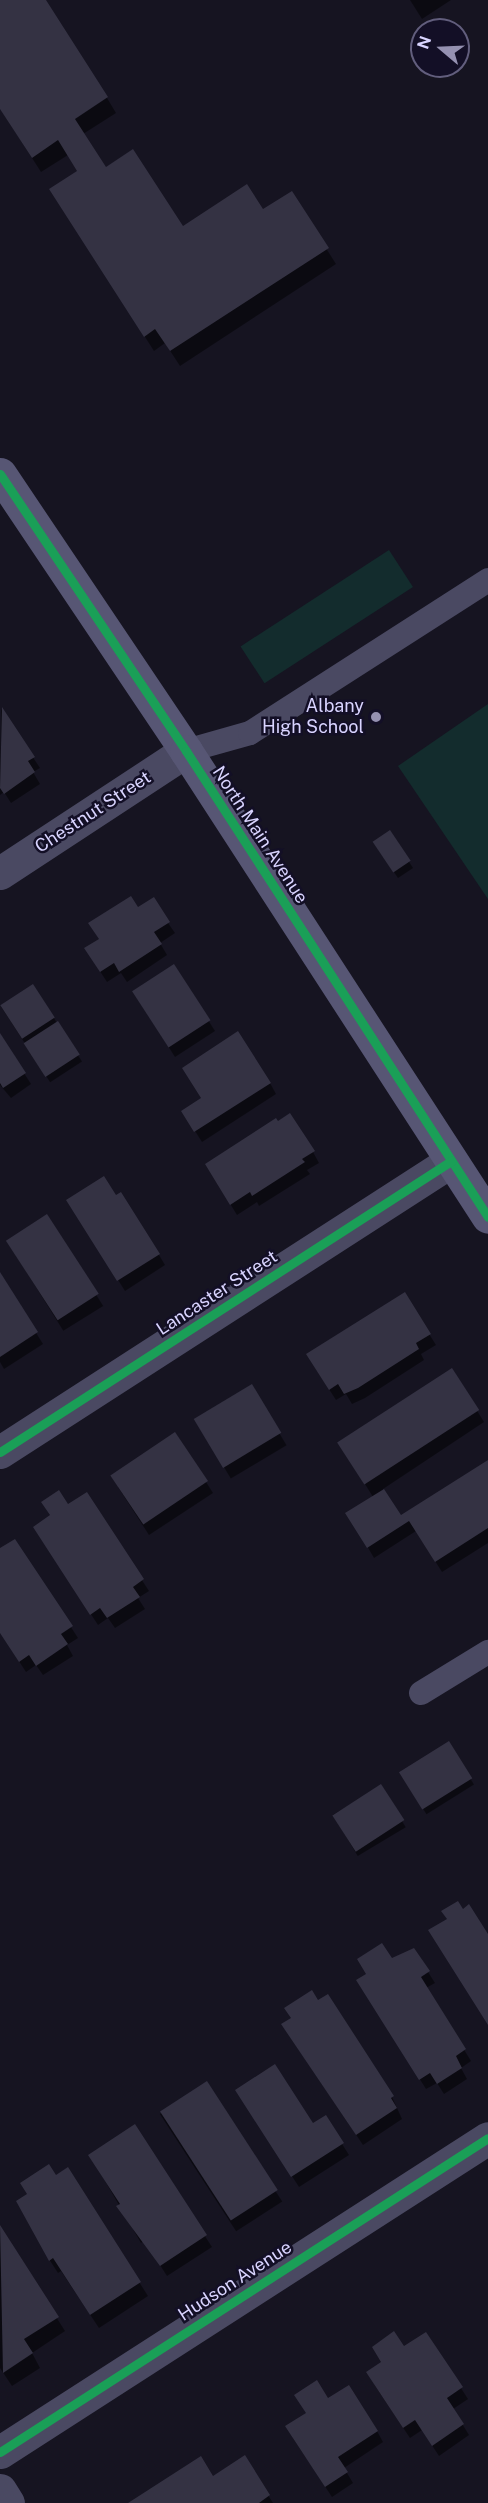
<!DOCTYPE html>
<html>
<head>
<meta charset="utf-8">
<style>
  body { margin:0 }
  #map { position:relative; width:488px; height:2503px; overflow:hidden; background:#161421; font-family:"Public Sans",sans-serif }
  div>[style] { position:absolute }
  .green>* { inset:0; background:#132c2d; transform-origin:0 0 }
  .shadow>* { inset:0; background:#0007; transform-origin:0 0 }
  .building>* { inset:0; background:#343243; transform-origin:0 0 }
  .lane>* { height:24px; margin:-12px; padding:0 12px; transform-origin:12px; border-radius:12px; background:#4a4962 }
  .street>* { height:33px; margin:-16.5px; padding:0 16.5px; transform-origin:16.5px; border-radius:16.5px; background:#4a4962 }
  .secondary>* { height:33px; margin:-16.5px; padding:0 16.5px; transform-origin:16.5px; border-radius:16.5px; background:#575674 }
  .cycleway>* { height:9px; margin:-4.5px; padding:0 4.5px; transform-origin:4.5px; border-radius:4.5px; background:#1a9f57 }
  .dots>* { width:16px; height:16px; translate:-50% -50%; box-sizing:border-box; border:3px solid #130f26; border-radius:50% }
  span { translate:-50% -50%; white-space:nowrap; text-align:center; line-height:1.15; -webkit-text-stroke:5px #130f26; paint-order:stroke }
  .poi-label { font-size:18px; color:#d9d4ff }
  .right { translate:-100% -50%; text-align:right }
  .street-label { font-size:18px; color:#d9d4ff }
  .north { position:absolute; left:410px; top:18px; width:60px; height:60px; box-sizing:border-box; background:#130f26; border:2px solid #625e7d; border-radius:50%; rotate:289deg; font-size:16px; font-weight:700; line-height:24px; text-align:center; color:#d9d4ff }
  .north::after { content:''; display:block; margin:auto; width:21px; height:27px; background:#9591b1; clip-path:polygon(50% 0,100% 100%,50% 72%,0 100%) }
</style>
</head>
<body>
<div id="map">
  <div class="green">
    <div style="left:389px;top:550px;width:44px;height:177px;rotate:57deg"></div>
    <div style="clip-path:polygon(488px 704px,488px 899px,398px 766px)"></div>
  </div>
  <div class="shadow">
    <div style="clip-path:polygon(0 0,44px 0,107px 98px,116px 113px,83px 134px,105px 169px,182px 228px,263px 211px,291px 193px,336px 264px,180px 366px,165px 343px,154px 351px,60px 204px,79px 172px,68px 155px,41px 172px,0 108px)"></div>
    <div style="clip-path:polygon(410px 0,451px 0,422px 19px)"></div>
    <div style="clip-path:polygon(1px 709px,40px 768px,33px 772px,40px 784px,11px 803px,4px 792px,0 795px)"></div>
    <div style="clip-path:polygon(390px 832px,413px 868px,398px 878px,378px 849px)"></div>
    <div style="clip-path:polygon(138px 909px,168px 923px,175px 933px,160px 943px,167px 955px,127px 982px,121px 973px,107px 982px,92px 959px,100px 940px)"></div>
    <div style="left:33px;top:986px;width:90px;height:38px;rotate:57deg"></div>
    <div style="clip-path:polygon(140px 1002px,208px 1020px,215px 1031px,175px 1057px)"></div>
    <div style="clip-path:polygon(0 1036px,31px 1084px,11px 1098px,0 1085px)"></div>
    <div style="clip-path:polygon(270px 1083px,276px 1094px,202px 1142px,183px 1112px)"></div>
    <div style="clip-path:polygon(313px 1152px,319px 1163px,307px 1170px,310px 1174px,259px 1206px,257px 1202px,237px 1215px,213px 1176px)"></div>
    <div style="clip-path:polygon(75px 1211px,159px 1255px,165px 1265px,125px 1291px)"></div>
    <div style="left:47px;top:1216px;width:106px;height:47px;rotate:58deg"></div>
    <div style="clip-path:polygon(0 1275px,43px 1344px,4px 1369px,0 1362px)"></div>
    <div style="clip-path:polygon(404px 1294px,436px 1345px,421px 1354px,424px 1360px,365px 1398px,352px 1404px,346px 1394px,336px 1400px,314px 1366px)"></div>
    <div style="clip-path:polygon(452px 1370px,484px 1422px,383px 1489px,400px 1517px,488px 1462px,488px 1543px,442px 1572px,416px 1531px,374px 1558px,348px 1513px,373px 1497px,344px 1450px)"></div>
    <div style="left:251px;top:1386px;width:69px;height:65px;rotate:59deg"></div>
    <div style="clip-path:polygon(206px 1482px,213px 1493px,149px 1535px,118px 1487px)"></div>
    <div style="clip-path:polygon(86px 1494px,149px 1591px,138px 1598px,145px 1609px,115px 1628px,108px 1618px,98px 1625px,41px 1538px,52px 1516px)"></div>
    <div style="clip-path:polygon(15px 1541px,78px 1638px,67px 1645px,73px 1656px,43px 1675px,36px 1665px,26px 1672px,0 1632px,0 1550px)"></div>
    <div style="left:448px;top:1743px;width:49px;height:56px;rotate:58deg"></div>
    <div style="left:381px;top:1786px;width:48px;height:56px;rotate:59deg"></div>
    <div style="clip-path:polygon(391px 1960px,428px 1972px,435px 1983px,426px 1988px,471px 2061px,461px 2068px,467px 2079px,444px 2094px,437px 2083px,426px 2089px,364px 1991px,368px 1975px)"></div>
    <div style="clip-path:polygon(289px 2035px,392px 2097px,402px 2119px,363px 2145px)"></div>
    <div style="left:206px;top:2084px;width:140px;height:55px;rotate:57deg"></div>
    <div style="clip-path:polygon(244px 2102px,313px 2125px,325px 2117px,349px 2155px,299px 2187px)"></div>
    <div style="clip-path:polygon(134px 2127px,212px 2247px,167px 2276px,144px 2240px,141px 2243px,90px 2155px)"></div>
    <div style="clip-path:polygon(67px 2169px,148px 2296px,99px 2328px,61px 2271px,58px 2273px,45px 2253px,56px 2177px)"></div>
    <div style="clip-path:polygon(0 2228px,65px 2331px,32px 2353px,40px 2368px,12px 2386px,0 2368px)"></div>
    <div style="clip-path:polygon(426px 2334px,468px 2399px,453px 2409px,469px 2435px,439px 2456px,422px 2430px,410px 2438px,374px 2384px,383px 2363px)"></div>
    <div style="clip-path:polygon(328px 2400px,377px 2431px,383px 2442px,344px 2468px,353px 2483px,332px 2497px,293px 2438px)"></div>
    <div style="clip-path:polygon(244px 2457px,273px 2503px,130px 2503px,213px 2478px)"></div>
  </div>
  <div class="building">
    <div style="clip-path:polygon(0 0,46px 0,108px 97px,75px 119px,106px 167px,133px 149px,183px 226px,247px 184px,263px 209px,292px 191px,329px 248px,170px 351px,155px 329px,144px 337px,49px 189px,77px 171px,58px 140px,32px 158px,0 109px)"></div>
    <div style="clip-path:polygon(2px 707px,35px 757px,28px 761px,35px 772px,4px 794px,0 788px)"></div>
    <div style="left:390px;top:830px;width:37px;height:21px;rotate:56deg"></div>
    <div style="clip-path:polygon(131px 896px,138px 907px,154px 897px,170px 922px,154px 932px,162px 944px,119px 972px,114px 963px,100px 972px,84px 948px,99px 939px,88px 923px)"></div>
    <div style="left:174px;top:964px;width:67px;height:50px;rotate:57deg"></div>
    <div style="left:33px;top:984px;width:40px;height:39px;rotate:57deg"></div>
    <div style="left:58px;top:1021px;width:40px;height:41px;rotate:57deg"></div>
    <div style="clip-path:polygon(238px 1031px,271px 1083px,194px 1132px,181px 1111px,201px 1098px,182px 1068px)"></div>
    <div style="clip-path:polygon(0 1033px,26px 1073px,3px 1088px,0 1083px)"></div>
    <div style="clip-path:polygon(290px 1113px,315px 1151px,302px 1159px,305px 1162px,252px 1196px,250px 1192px,230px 1205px,205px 1164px,276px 1118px,278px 1121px)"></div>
    <div style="clip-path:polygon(104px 1176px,116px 1195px,121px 1192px,160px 1254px,117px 1281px,66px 1200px)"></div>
    <div style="left:47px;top:1214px;width:95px;height:49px;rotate:57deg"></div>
    <div style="clip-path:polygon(0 1272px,38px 1332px,0 1357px)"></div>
    <div style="clip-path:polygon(405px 1292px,431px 1334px,416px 1343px,419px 1349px,358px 1388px,344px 1394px,338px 1384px,329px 1390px,306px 1354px)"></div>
    <div style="left:452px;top:1368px;width:50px;height:137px;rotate:57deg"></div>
    <div style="left:252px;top:1384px;width:57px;height:68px;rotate:59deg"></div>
    <div style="left:175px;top:1432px;width:59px;height:78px;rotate:56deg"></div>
    <div style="clip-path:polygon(488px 1460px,488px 1528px,435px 1562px,409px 1521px,367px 1548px,345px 1513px,384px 1489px,401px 1515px)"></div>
    <div style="clip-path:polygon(59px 1490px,68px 1504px,87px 1492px,144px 1579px,133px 1587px,140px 1597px,107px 1618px,100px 1608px,90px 1615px,33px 1527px,50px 1515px,41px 1502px)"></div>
    <div style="clip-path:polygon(15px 1539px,73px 1626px,61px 1634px,68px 1644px,36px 1666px,29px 1655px,19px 1662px,0 1633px,0 1548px)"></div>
    <div style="left:449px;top:1741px;width:44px;height:59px;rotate:58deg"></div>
    <div style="left:381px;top:1784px;width:43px;height:58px;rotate:57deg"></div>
    <div style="clip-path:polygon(458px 1901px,463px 1909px,469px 1904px,488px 1934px,488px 2025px,428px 1930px,447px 1919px,441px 1911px)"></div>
    <div style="clip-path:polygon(382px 1943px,392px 1958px,414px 1948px,430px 1971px,421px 1977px,466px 2049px,456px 2056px,462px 2068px,437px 2084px,430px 2073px,419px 2080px,356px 1980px,366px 1974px,357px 1959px)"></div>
    <div style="clip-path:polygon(312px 1990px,318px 2000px,328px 1994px,394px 2096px,391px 2098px,397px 2108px,356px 2135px,281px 2024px,291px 2018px,284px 2008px)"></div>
    <div style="clip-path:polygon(275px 2064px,313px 2123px,326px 2115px,344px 2143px,291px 2177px,235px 2090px)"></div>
    <div style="left:207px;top:2081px;width:130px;height:56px;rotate:57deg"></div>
    <div style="clip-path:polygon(135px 2124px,207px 2235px,160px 2266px,116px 2206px,120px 2204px,88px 2155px)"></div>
    <div style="clip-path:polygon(49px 2164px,56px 2175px,68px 2167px,141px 2282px,90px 2315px,53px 2258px,49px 2261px,16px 2201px,27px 2194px,20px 2183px)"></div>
    <div style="clip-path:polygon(0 2225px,59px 2317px,24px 2339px,33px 2353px,3px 2373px)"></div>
    <div style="clip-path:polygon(394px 2331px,404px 2346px,426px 2332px,463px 2387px,447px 2398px,464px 2424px,432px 2446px,415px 2420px,403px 2428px,366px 2372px,381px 2362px,372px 2347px)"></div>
    <div style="clip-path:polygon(317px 2380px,328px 2398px,349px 2385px,378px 2431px,338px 2457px,348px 2472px,325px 2487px,285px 2426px,306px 2413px,294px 2395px)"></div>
    <div style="clip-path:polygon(245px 2455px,270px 2495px,259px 2503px,128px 2503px,201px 2456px,213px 2476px)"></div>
  </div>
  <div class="lane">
    <div style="left:186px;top:751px;width:66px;rotate:-15.7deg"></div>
    <div style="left:250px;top:733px;width:283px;rotate:-32.7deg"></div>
    <div style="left:421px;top:1693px;width:79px;rotate:-31.5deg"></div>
  </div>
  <div class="street">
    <div style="left:0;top:873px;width:222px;rotate:-33.3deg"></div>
    <div style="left:0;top:1452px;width:537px;rotate:-32.83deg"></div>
    <div style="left:0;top:2452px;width:580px;rotate:-32.76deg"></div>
    <div style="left:0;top:2490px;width:15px;rotate:58deg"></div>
  </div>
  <div class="secondary">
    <div style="left:0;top:474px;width:334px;rotate:56.1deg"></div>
    <div style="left:186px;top:751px;width:555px;rotate:57.05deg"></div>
  </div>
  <div class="cycleway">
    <div style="left:0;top:474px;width:334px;rotate:56.1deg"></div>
    <div style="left:186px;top:751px;width:555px;rotate:57.05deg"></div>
    <div style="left:0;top:1452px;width:537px;rotate:-32.83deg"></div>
    <div style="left:0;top:2452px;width:580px;rotate:-32.76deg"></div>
  </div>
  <div class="dots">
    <div style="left:376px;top:717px;background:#9591b1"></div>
  </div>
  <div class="poi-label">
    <span class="right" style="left:364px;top:717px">Albany<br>High School</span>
  </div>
  <div class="street-label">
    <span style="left:93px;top:812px;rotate:-33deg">Chestnut Street</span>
    <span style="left:260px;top:835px;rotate:57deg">North Main Avenue</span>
    <span style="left:217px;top:1293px;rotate:-33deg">Lancaster Street</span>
    <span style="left:235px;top:2281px;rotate:-33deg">Hudson Avenue</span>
  </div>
  <div class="north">N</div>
</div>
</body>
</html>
